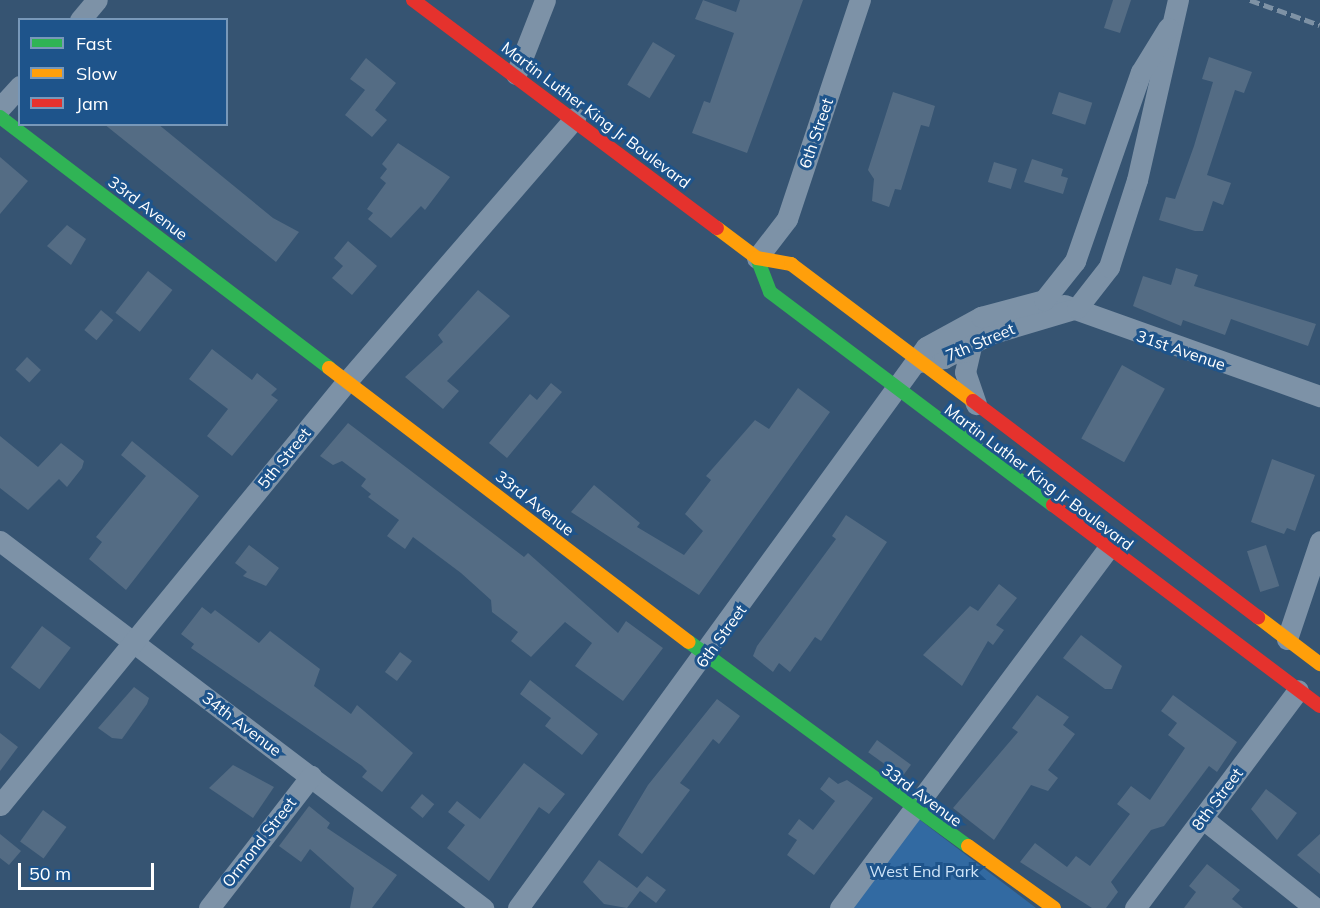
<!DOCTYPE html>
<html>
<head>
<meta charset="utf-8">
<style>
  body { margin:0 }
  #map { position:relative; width:1320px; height:908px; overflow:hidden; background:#365472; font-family:Mulish,sans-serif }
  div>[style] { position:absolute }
  .green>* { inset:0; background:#326aa2 }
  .building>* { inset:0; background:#546c84; transform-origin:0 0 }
  .street>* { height:21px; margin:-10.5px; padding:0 10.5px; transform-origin:10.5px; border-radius:10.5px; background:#7d92a7 }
  .fast>* { height:14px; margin:-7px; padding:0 7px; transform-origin:7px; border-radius:7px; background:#30b455 }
  .slow>* { height:14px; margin:-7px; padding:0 7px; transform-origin:7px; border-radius:7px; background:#ff9f0a }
  .jam>* { height:14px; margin:-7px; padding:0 7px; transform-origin:7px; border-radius:7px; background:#e5322d }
  .rail>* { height:4.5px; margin-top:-2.25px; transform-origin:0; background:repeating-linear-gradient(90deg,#7e92a5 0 10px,transparent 0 14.5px) }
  span { translate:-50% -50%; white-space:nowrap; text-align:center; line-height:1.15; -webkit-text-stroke:6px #1e548b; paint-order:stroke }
  .street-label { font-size:16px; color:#fff }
  .park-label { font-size:16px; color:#cfe5f9 }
  .legend { position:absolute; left:18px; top:18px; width:210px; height:108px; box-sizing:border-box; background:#1e548b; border:2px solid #7898b9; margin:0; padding:8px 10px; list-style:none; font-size:18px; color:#fff }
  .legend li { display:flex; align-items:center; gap:12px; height:30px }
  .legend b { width:30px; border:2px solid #7898b9 }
  .scale { position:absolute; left:18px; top:863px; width:136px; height:27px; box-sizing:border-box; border:3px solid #fff; border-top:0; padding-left:8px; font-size:18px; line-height:21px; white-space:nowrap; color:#fff; -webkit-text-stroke:4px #1e548b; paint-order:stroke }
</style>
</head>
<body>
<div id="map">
  <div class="green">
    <div style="clip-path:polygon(916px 817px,1036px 908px,850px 908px)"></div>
  </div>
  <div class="building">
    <div style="clip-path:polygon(703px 0,736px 12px,740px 0,803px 0,747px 153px,692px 133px,704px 101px,710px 103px,734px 33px,695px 19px)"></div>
    <div style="clip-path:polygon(1113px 0,1131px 0,1120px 33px,1104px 28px)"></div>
    <div style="left:653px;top:42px;width:26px;height:50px;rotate:31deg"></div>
    <div style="clip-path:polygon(1209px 57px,1252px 72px,1244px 93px,1235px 90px,1207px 175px,1231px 183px,1223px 205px,1213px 201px,1203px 231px,1195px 231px,1159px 220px,1166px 197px,1175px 199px,1194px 146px,1213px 82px,1202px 79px)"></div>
    <div style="clip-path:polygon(366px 58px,396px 83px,375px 110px,387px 120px,372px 137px,345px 115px,365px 90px,350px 79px)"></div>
    <div style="clip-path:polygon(893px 92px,935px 106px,929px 127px,921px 125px,901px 190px,895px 189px,889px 207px,872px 201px,874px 179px,868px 170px)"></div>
    <div style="left:1059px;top:92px;width:35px;height:23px;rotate:18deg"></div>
    <div style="clip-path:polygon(104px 124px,158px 124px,273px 218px,299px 232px,276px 262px)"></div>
    <div style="clip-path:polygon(398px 143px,450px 177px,425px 210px,421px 206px,391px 238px,368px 219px,373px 213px,367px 209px,386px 183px,380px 178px,387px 169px,382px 164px)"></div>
    <div style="clip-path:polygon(0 157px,28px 181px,0 214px)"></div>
    <div style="clip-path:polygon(1032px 159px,1063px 169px,1061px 176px,1068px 178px,1063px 194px,1024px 182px)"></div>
    <div style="left:994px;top:162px;width:24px;height:21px;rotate:17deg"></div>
    <div style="clip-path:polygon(67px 225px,86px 239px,71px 265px,47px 246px)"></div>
    <div style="clip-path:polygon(348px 241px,377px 266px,352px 295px,332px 278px,343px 266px,334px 258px)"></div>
    <div style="clip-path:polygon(1176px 268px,1198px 275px,1194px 286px,1316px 324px,1308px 346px,1231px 319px,1225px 335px,1183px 320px,1181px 326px,1133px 306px,1143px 276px,1171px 285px)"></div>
    <div style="left:148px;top:271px;width:31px;height:53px;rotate:38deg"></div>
    <div style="clip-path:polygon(478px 290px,510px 316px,447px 381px,459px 391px,443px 409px,405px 377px,443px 342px,438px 335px)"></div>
    <div style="left:101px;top:310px;width:16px;height:26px;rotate:40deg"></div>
    <div style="clip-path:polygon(212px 349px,252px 380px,257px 373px,277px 389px,271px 395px,278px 400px,232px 456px,207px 436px,228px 409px,189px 379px)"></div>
    <div style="left:27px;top:357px;width:19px;height:17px;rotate:43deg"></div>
    <div style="left:1122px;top:365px;width:49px;height:84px;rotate:29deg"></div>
    <div style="clip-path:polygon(551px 383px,562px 392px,507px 458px,489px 443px,530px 394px,537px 400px)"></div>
    <div style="clip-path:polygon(798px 388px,830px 412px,699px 595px,571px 512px,594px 485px,640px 523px,637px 527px,684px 555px,703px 531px,685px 514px,711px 480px,706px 476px,755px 420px,769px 429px)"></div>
    <div style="clip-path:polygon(348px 423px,524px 557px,528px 553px,618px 633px,626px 621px,663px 648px,623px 701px,575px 666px,592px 643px,565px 622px,531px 657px,511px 641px,518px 632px,492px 612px,491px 600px,461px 573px,413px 537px,405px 549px,387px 536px,399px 520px,368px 497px,371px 494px,361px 486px,366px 479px,342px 461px,333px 465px,320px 456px)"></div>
    <div style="clip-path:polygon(0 436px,38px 467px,61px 443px,84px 461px,82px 468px,67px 487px,59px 479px,28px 510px,0 488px)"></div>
    <div style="clip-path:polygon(132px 441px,199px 496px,126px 590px,89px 559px,102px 542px,96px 537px,146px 476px,121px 455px)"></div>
    <div style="clip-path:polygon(1272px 459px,1315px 475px,1295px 531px,1287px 528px,1284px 534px,1251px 522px)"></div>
    <div style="clip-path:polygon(846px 515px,887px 542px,821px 641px,815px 637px,790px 672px,779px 663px,773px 672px,753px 656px,757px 646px,836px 539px,832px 536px)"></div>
    <div style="clip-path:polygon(249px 545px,279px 568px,266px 586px,243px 576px,247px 572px,235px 563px)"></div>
    <div style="left:1266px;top:545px;width:43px;height:20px;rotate:72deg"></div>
    <div style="clip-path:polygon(999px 584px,1017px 598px,996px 625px,1004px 630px,993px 645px,988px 641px,962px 686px,923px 655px,970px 606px,978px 611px)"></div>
    <div style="clip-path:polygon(202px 607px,211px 614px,215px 610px,259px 643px,270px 631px,320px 669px,314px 686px,351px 714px,357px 705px,413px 753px,382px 792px,362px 777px,367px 771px,362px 766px,191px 648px,194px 644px,181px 634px)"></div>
    <div style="left:42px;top:626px;width:36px;height:52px;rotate:37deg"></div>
    <div style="clip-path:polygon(1081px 635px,1122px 666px,1112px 689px,1105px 689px,1063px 658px)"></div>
    <div style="left:400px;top:652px;width:15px;height:25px;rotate:37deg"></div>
    <div style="clip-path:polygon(530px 680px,598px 734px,582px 755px,545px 726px,551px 718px,520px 694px)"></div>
    <div style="clip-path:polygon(134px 687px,149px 698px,147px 704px,122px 739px,112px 738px,98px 728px)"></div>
    <div style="clip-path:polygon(1037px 695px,1069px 717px,1063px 725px,1075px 734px,1048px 770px,1058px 778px,1048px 791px,1031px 785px,994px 840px,953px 808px,1018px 732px,1012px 728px)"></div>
    <div style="clip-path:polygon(1173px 695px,1237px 742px,1217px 772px,1209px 766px,1164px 826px,1151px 830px,1111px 882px,1118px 892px,1106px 908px,1092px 908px,1020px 862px,1035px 843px,1067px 867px,1076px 856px,1090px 866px,1130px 814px,1117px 804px,1131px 786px,1150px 800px,1185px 748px,1168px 735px,1177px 723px,1161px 711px)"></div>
    <div style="clip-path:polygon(717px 699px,740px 716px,719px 744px,713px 739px,680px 783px,690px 790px,642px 854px,618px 835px,648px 785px)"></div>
    <div style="clip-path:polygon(0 733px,18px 747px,0 771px)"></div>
    <div style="left:877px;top:740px;width:42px;height:15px;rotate:36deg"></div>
    <div style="clip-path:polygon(524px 763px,565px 794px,549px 814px,539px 807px,489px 881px,447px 848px,465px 825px,448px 812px,457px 801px,480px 819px)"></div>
    <div style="clip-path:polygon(233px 765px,274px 787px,253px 818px,209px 788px)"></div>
    <div style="clip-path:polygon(829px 777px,838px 784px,847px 780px,873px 798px,814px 875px,787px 855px,797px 840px,788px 834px,799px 819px,813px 830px,835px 801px,820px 789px)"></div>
    <div style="clip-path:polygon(1266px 789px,1297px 813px,1277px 840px,1251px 809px)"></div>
    <div style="left:422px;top:794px;width:16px;height:18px;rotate:40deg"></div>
    <div style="clip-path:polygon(309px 806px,330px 823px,327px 828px,397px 875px,372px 908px,350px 908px,354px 888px,310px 849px,301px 862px,279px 846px)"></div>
    <div style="left:43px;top:810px;width:29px;height:39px;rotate:36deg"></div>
    <div style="clip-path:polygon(0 834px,21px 851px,9px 865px,0 858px)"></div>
    <div style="clip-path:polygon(1320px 834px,1320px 874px,1297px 855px)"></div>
    <div style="clip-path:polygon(599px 860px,637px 888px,647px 876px,666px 890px,656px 903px,640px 891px,627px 908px,604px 904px,583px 882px)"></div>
    <div style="clip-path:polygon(1207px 864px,1240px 890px,1232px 899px,1243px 908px,1184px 908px,1196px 892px,1189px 886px)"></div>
  </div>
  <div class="street">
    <div style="left:80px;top:20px;width:26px;rotate:-50deg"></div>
    <div style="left:516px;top:74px;width:79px;rotate:-68.6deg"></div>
    <div style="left:0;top:108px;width:30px;rotate:-48deg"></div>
    <div style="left:757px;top:258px;width:49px;rotate:-52.4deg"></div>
    <div style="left:787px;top:219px;width:231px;rotate:-71.6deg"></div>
    <div style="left:1064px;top:305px;width:272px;rotate:19.6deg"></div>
    <div style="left:972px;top:342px;width:31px;rotate:103deg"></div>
    <div style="left:965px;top:372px;width:34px;rotate:71deg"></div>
    <div style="left:920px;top:362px;width:24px;rotate:-9deg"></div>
    <div style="left:944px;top:358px;width:52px;rotate:-27.6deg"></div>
    <div style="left:990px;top:334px;width:91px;rotate:-16.6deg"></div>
    <div style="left:1077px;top:308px;width:52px;rotate:-52deg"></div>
    <div style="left:1109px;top:267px;width:91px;rotate:-72.2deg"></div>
    <div style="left:1137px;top:180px;width:185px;rotate:-77.2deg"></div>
    <div style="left:0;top:541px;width:607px;rotate:37.23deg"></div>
    <div style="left:1287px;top:639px;width:103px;rotate:-71.4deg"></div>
    <div style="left:0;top:805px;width:549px;rotate:-50.69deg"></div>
    <div style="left:348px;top:380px;width:347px;rotate:-49.1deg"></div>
    <div style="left:1202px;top:818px;width:144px;rotate:38.5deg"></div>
    <div style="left:209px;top:908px;width:167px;rotate:-52.3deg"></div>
    <div style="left:518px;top:908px;width:694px;rotate:-53.97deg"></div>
    <div style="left:926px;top:347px;width:63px;rotate:-28.6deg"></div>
    <div style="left:981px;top:317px;width:65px;rotate:-15.1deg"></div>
    <div style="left:1044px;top:300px;width:50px;rotate:-51.5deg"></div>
    <div style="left:1075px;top:261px;width:200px;rotate:-70.8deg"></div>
    <div style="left:1141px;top:72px;width:52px;rotate:-58.5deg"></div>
    <div style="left:840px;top:908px;width:448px;rotate:-53.3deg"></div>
    <div style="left:1135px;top:908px;width:272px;rotate:-53.2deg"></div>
  </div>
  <div class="fast">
    <div style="left:0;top:117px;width:414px;rotate:37.3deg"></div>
    <div style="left:757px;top:258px;width:36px;rotate:69deg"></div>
    <div style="left:770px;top:292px;width:354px;rotate:37deg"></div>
    <div style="left:689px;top:642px;width:346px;rotate:36.2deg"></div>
  </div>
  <div class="slow">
    <div style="left:717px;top:228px;width:50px;rotate:36.9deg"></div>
    <div style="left:757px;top:258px;width:35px;rotate:10deg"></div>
    <div style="left:791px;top:264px;width:228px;rotate:37deg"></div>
    <div style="left:329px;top:368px;width:452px;rotate:37.3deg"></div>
    <div style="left:1258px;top:617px;width:78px;rotate:37.2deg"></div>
    <div style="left:968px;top:846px;width:106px;rotate:35.8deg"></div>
  </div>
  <div class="jam">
    <div style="left:413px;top:0;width:380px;rotate:36.9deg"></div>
    <div style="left:973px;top:401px;width:358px;rotate:37.2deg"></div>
    <div style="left:1053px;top:505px;width:334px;rotate:37deg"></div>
  </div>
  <div class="rail">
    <div style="left:1250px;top:0;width:74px;rotate:19.7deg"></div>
  </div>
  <div class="street-label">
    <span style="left:596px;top:115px;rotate:37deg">Martin Luther King Jr Boulevard</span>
    <span style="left:816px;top:133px;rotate:-71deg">6th Street</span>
    <span style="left:148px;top:208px;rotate:37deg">33rd Avenue</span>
    <span style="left:980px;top:342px;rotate:-23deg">7th Street</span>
    <span style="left:1181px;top:350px;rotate:19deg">31st Avenue</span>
    <span style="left:284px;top:458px;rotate:-51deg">5th Street</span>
    <span style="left:1039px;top:477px;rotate:37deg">Martin Luther King Jr Boulevard</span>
    <span style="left:535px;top:503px;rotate:38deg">33rd Avenue</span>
    <span style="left:721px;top:636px;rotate:-54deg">6th Street</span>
    <span style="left:242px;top:724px;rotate:37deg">34th Avenue</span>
    <span style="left:922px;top:795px;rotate:36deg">33rd Avenue</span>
    <span style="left:1217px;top:799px;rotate:-53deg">8th Street</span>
    <span style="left:259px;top:842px;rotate:-52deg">Ormond Street</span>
  </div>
  <div class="park-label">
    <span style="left:924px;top:871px">West End Park</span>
  </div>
  <ul class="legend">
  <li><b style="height:8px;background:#30b455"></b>Fast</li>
  <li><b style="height:8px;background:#ff9f0a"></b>Slow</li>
  <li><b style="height:8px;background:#e5322d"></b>Jam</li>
  </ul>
  <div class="scale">50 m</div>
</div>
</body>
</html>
